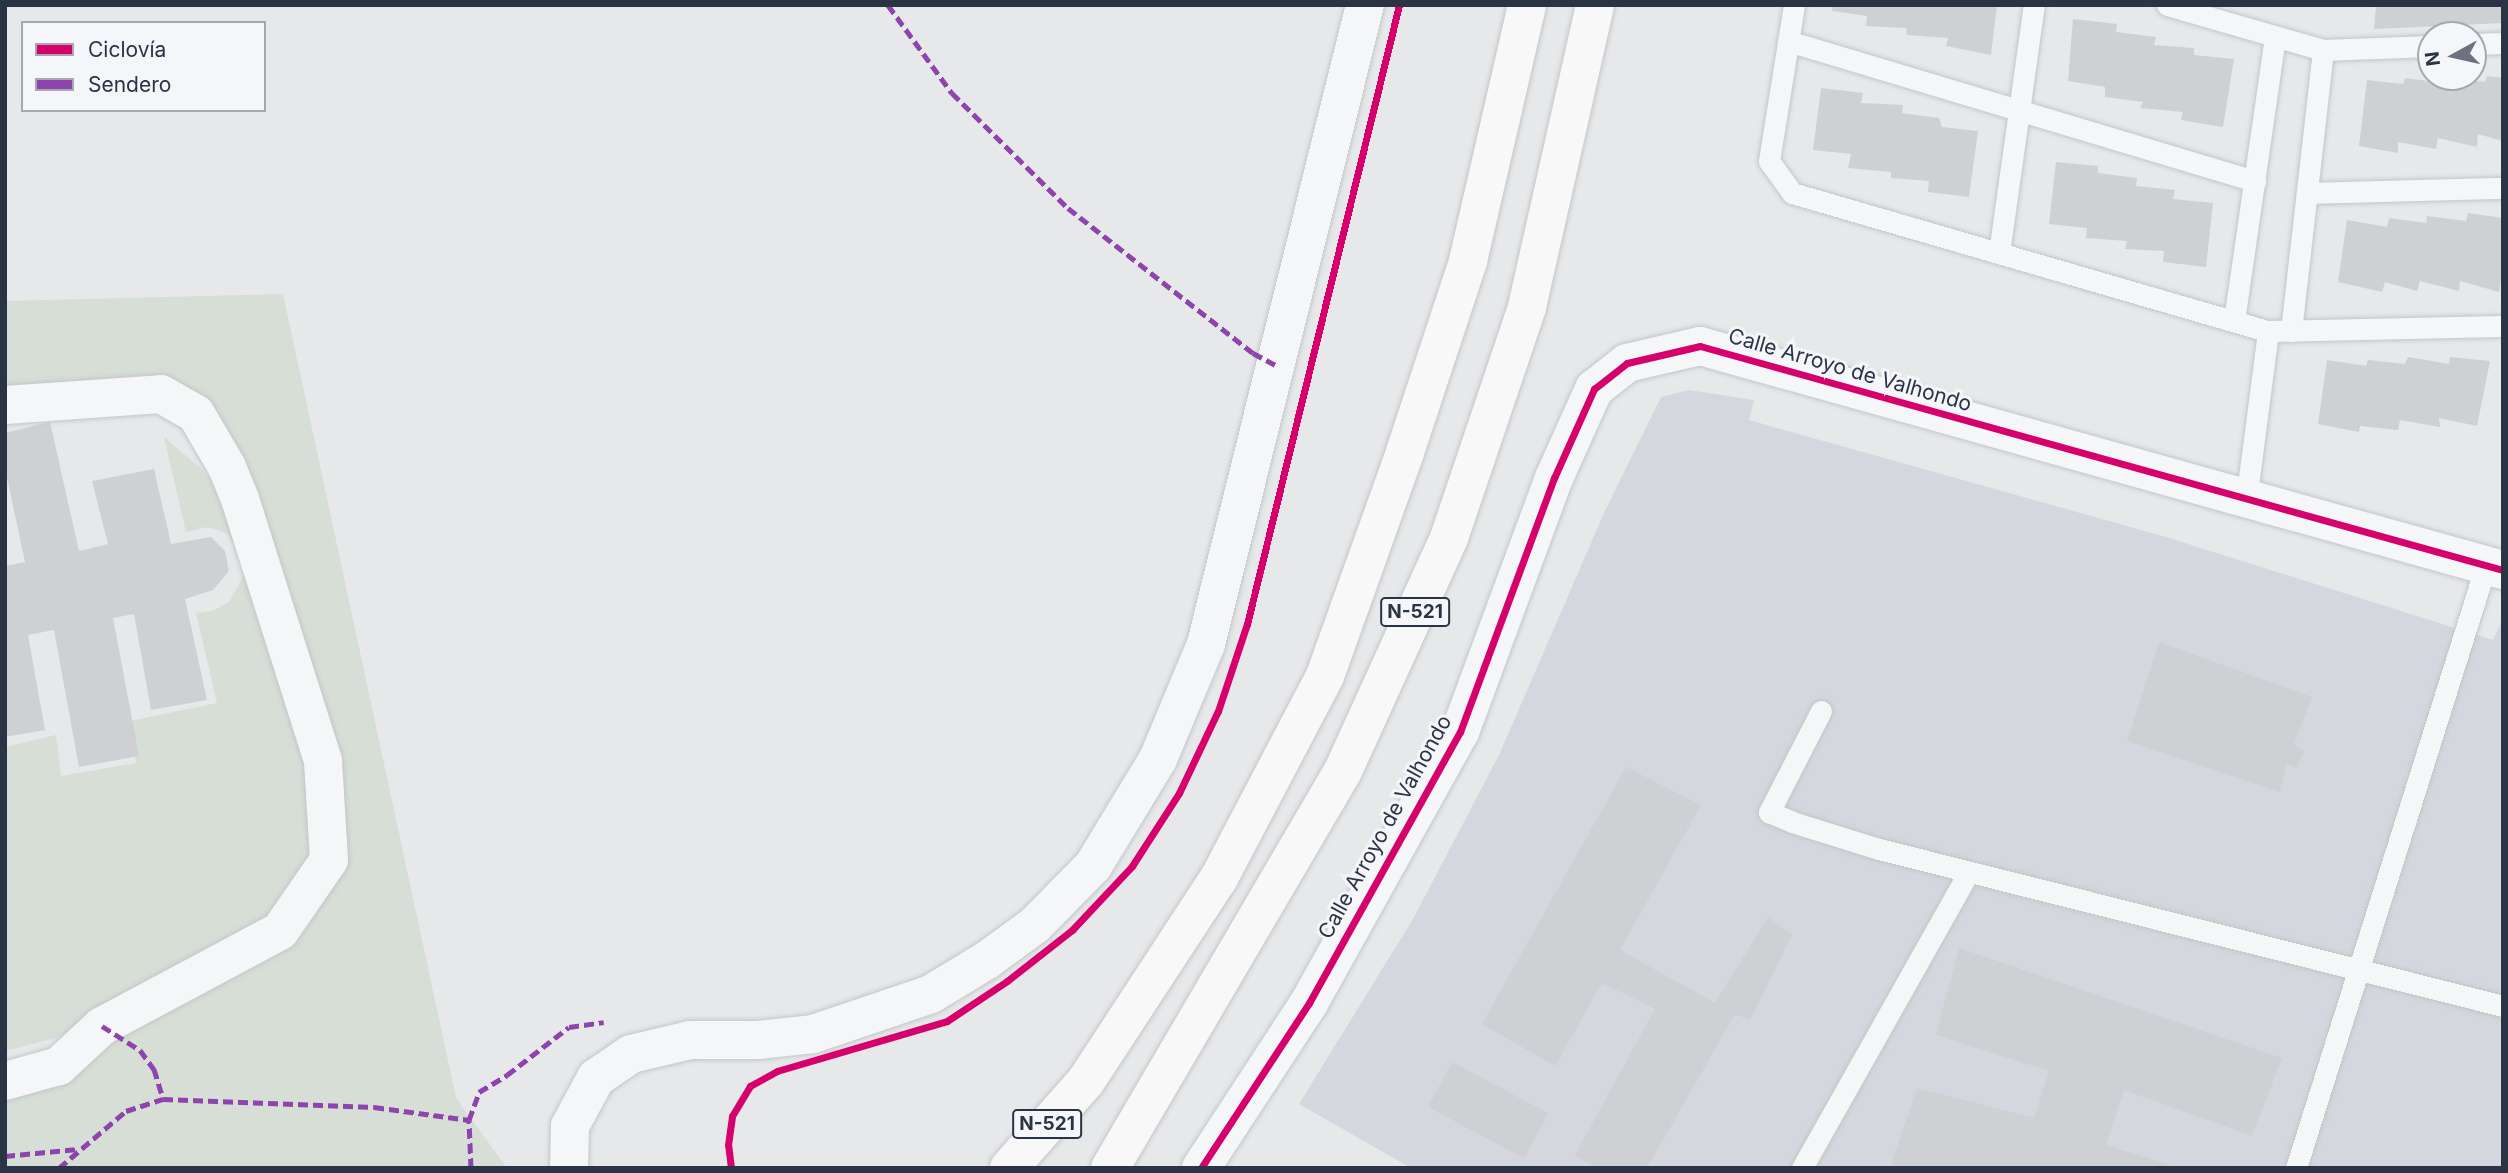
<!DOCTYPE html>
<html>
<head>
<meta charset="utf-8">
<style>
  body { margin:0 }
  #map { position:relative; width:2508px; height:1173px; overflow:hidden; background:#e6e8ea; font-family:Inter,sans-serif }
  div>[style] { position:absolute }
  .built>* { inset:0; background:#d4d7dd }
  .green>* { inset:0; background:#d6ded6 }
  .building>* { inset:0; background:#ced0d3; transform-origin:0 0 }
  .roads { filter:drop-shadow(0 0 2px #c4c6c8) drop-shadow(0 0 2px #c4c6c8) }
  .lane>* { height:21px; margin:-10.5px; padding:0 10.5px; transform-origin:10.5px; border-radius:10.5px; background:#f5f6f7 }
  .street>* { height:38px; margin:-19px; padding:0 19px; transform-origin:19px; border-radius:19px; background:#f5f6f7 }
  .highway>* { height:38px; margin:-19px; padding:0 19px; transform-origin:19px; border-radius:19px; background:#f8f8f8 }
  .quiet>* { height:5px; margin-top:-2.5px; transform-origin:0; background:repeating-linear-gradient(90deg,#8e44ad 0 10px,transparent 0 15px) }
  .cycleway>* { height:7px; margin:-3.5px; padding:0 3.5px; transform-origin:3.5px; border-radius:3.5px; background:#d6006c }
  span { translate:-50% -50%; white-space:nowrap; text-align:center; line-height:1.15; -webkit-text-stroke:6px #f4f6f9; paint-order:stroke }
  .shield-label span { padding:2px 5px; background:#f4f6f9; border:2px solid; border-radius:5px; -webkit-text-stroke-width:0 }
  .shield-label { font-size:19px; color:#2b3445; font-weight:700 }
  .street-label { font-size:21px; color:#2b3445 }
  .frame { position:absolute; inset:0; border:7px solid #2b3445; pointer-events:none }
  .legend { position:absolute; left:21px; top:21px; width:245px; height:91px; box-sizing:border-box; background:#f4f6f9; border:2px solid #a4a8b1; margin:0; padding:9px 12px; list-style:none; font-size:21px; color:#2b3445 }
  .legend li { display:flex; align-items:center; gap:14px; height:35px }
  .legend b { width:35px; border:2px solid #a4a8b1 }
  .north { position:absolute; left:2417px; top:21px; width:70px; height:70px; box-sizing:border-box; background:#f4f6f9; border:2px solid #a4a8b1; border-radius:50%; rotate:262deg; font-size:19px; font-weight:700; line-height:28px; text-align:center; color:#2b3445 }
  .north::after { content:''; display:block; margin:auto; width:24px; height:32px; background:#6c737f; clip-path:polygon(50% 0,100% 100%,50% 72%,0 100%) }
</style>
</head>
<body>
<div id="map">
  <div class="built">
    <div style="clip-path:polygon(1689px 390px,1754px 400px,1749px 420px,2166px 537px,2493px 640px,2503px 619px,2503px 1168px,1411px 1168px,1299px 1104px,1413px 919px,1499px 755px,1604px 513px,1661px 397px)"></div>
  </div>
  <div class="green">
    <div style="clip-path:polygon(283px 294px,456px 1098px,507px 1168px,5px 1168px,5px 1092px,54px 1079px,287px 936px,334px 763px,186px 413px,5px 405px,5px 301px)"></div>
    <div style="clip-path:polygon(164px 437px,199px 467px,229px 499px,305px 752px,314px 833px,304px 877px,273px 914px,113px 1011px,56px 1038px,5px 1051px,5px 747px,56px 735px,61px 776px,136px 763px,130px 721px,217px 703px,196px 613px,212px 611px,229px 602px,245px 573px,241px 554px,227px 533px,208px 527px,186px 532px)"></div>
  </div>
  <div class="building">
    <div style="clip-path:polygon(1833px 5px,1997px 5px,1991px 55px,1946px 46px,1948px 38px,1907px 35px,1906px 28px,1866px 26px,1867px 16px,1832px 11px)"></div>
    <div style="clip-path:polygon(2376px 5px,2503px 5px,2503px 23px,2374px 29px)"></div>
    <div style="clip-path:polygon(2073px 19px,2117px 24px,2116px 32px,2156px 37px,2154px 45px,2194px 48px,2194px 55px,2234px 59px,2223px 127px,2181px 120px,2183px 112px,2140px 108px,2143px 102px,2105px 97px,2105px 87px,2068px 81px)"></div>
    <div style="clip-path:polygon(2487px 76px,2503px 78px,2503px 141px,2478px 134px,2477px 147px,2438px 138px,2436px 149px,2398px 142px,2398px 153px,2359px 146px,2367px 80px,2403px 84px,2405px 78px,2443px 83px,2445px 77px,2451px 77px,2485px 82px)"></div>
    <div style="clip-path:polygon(1821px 88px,1863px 93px,1861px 103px,1903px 105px,1902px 113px,1939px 118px,1942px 127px,1978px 131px,1969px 197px,1928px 192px,1929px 181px,1891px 178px,1891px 172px,1848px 168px,1851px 154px,1813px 150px)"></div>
    <div style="clip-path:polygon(2056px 162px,2098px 166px,2098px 173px,2137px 178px,2136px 186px,2175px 190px,2173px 199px,2213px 203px,2206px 267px,2163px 262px,2164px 251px,2125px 249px,2127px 241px,2086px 238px,2087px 228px,2049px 224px)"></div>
    <div style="clip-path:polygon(2468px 213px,2503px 218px,2503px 267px,2499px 292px,2460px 281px,2459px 291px,2420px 281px,2417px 291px,2385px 282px,2382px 292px,2338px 282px,2347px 220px,2387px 227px,2389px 218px,2426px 223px,2427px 216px,2466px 221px)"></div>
    <div style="clip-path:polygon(2408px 357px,2449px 364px,2450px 357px,2490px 361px,2477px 426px,2439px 418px,2440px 427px,2400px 420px,2398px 430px,2360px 426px,2359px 432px,2318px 424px,2327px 360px,2366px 366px,2368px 360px,2405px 364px)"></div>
    <div style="clip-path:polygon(50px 422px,79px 551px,108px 544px,92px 481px,154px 469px,171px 544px,211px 537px,225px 551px,229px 571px,213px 590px,185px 599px,207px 700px,151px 710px,134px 614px,113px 618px,139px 756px,79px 767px,54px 630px,28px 635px,45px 730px,5px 737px,5px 566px,25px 562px,5px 468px,5px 433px)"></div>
    <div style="clip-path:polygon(2159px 642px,2312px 697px,2294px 744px,2304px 751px,2298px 768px,2287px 764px,2280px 792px,2127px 741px)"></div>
    <div style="clip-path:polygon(1626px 767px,1701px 805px,1620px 950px,1715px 1003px,1768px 917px,1792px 935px,1750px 1020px,1735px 1014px,1647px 1168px,1596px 1168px,1575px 1155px,1655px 1009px,1602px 983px,1555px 1066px,1482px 1024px)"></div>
    <div style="clip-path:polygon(1959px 948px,2282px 1058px,2252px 1136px,2124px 1090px,2106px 1145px,2180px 1168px,1890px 1168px,1917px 1088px,2034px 1118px,2049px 1071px,1936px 1035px)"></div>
    <div style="left:1452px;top:1062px;width:109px;height:51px;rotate:28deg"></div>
  </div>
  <div class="roads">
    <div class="lane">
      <div style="left:1794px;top:5px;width:158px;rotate:99.1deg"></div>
      <div style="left:1769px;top:161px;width:39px;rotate:54deg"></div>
      <div style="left:1792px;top:193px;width:496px;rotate:16.2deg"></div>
      <div style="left:2268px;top:331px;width:235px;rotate:-1.2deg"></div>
      <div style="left:2167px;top:5px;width:162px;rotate:16.1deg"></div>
      <div style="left:2323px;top:50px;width:108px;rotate:-2.1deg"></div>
      <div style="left:1788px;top:41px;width:488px;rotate:16.7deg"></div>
      <div style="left:2473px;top:44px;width:30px;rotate:-2deg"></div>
      <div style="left:2307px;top:193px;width:196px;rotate:-1.5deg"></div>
      <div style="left:1999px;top:253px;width:250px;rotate:-82deg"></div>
      <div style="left:2234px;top:321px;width:286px;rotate:-81.8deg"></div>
      <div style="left:2291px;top:331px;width:283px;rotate:-83.5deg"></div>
      <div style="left:2246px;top:501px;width:171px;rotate:-82.6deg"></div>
      <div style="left:1821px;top:711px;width:114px;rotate:117.2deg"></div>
      <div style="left:1769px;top:812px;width:25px;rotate:23deg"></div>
      <div style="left:1792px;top:822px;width:91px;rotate:17.2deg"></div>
      <div style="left:1879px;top:849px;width:643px;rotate:14.12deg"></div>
      <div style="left:1802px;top:1168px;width:340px;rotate:-60.6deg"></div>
      <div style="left:2296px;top:1168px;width:632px;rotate:-72.51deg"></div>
    </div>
    <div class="street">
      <div style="left:5px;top:405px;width:156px;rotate:-4deg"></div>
      <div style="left:161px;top:394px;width:40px;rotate:29.7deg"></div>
      <div style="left:196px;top:414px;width:61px;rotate:59.7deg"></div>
      <div style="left:227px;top:467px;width:35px;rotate:68deg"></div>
      <div style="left:240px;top:499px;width:275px;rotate:72.4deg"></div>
      <div style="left:323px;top:761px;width:99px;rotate:86.5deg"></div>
      <div style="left:329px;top:860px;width:86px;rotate:124.6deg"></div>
      <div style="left:280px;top:931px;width:202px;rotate:151.9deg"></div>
      <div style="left:102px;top:1026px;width:59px;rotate:137.1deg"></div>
      <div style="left:59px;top:1066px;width:56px;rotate:164.5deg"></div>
      <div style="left:569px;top:1168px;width:42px;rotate:-88.6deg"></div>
      <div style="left:570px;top:1126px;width:55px;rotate:-61.6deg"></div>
      <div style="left:596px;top:1078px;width:42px;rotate:-34.4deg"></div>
      <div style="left:631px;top:1054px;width:61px;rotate:-13.3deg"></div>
      <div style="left:690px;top:1040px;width:68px"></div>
      <div style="left:758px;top:1040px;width:55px;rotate:-6.2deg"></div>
      <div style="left:813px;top:1034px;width:125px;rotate:-18.7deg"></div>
      <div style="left:931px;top:994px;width:66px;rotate:-31.3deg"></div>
      <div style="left:987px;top:960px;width:59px;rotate:-36.1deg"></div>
      <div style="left:1035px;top:925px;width:83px;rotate:-45.5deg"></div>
      <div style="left:1093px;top:866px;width:125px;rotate:-58.7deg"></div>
      <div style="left:1158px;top:759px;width:125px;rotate:-67.3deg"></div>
      <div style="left:1206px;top:644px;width:658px;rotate:-76.03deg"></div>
      <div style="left:1201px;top:1168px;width:197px;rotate:-56.8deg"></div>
      <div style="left:1309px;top:1003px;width:310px;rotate:-60.9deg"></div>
      <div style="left:1460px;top:732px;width:271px;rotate:-69.7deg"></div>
      <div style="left:1554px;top:478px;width:98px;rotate:-65.8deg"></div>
      <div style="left:1594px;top:389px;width:42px;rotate:-38.2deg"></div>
      <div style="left:1627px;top:363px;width:75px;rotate:-13.1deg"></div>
      <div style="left:1700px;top:346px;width:834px;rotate:15.59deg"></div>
    </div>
    <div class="highway">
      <div style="left:1009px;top:1168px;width:116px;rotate:-48.5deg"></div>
      <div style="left:1086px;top:1081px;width:243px;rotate:-56.8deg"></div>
      <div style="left:1219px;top:878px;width:228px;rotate:-62.3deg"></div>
      <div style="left:1325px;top:676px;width:238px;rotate:-70.3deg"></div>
      <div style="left:1405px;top:452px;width:201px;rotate:-71.7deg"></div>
      <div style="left:1468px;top:261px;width:263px;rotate:-77deg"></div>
      <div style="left:1110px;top:1168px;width:458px;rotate:-59.6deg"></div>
      <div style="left:1342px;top:773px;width:258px;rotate:-65.5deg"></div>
      <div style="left:1449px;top:538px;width:244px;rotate:-71.3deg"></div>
      <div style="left:1527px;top:307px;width:310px;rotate:-77.3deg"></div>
    </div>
  </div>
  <div class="quiet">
    <div style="left:888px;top:5px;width:109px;rotate:54deg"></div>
    <div style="left:952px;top:93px;width:163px;rotate:44.8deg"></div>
    <div style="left:1068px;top:208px;width:235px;rotate:38.1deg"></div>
    <div style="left:1253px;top:353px;width:27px;rotate:28deg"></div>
    <div style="left:102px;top:1026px;width:45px;rotate:32.3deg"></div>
    <div style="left:140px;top:1050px;width:24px;rotate:54deg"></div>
    <div style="left:154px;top:1069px;width:31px;rotate:73deg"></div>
    <div style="left:163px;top:1099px;width:211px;rotate:2.2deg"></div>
    <div style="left:374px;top:1107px;width:96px;rotate:7.8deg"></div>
    <div style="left:5px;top:1156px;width:73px;rotate:-5.5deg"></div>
    <div style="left:59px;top:1168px;width:88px;rotate:-40.4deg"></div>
    <div style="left:126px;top:1111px;width:39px;rotate:-18deg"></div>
    <div style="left:471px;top:1168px;width:48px;rotate:-92.4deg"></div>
    <div style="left:469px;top:1120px;width:30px;rotate:-70deg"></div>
    <div style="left:479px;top:1092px;width:33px;rotate:-31deg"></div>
    <div style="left:507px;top:1075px;width:78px;rotate:-37.7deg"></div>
    <div style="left:569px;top:1027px;width:35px;rotate:-8deg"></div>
  </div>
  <div class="cycleway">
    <div style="left:731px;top:1168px;width:23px;rotate:-97deg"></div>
    <div style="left:728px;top:1145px;width:29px;rotate:-82deg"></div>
    <div style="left:732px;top:1116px;width:35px;rotate:-59deg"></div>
    <div style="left:750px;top:1086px;width:31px;rotate:-29deg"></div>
    <div style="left:777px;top:1071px;width:177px;rotate:-16.4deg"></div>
    <div style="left:947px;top:1021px;width:72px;rotate:-33.7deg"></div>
    <div style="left:1007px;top:981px;width:83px;rotate:-38.1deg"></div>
    <div style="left:1072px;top:930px;width:88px;rotate:-46.8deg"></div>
    <div style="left:1132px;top:866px;width:87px;rotate:-57.2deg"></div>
    <div style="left:1179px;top:793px;width:91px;rotate:-64.6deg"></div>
    <div style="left:1218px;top:711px;width:92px;rotate:-71.6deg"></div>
    <div style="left:1247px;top:624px;width:637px;rotate:-76.2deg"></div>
    <div style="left:1201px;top:1168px;width:197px;rotate:-56.8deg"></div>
    <div style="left:1309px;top:1003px;width:310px;rotate:-60.9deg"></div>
    <div style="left:1460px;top:732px;width:271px;rotate:-69.7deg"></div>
    <div style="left:1554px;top:478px;width:98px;rotate:-65.8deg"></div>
    <div style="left:1594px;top:389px;width:42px;rotate:-38.2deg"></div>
    <div style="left:1627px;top:363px;width:75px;rotate:-13.1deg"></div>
    <div style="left:1700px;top:346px;width:834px;rotate:15.59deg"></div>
  </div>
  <div class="shield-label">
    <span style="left:1415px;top:612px">N-521</span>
    <span style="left:1047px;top:1124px">N-521</span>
  </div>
  <div class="street-label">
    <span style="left:1850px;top:370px;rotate:16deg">Calle Arroyo de Valhondo</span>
    <span style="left:1385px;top:827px;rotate:-61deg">Calle Arroyo de Valhondo</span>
  </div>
  <div class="frame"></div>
  <ul class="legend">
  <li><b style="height:9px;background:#d6006c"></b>Ciclovía</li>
  <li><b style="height:9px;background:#8e44ad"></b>Sendero</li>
  </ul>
  <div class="north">N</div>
</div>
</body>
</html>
